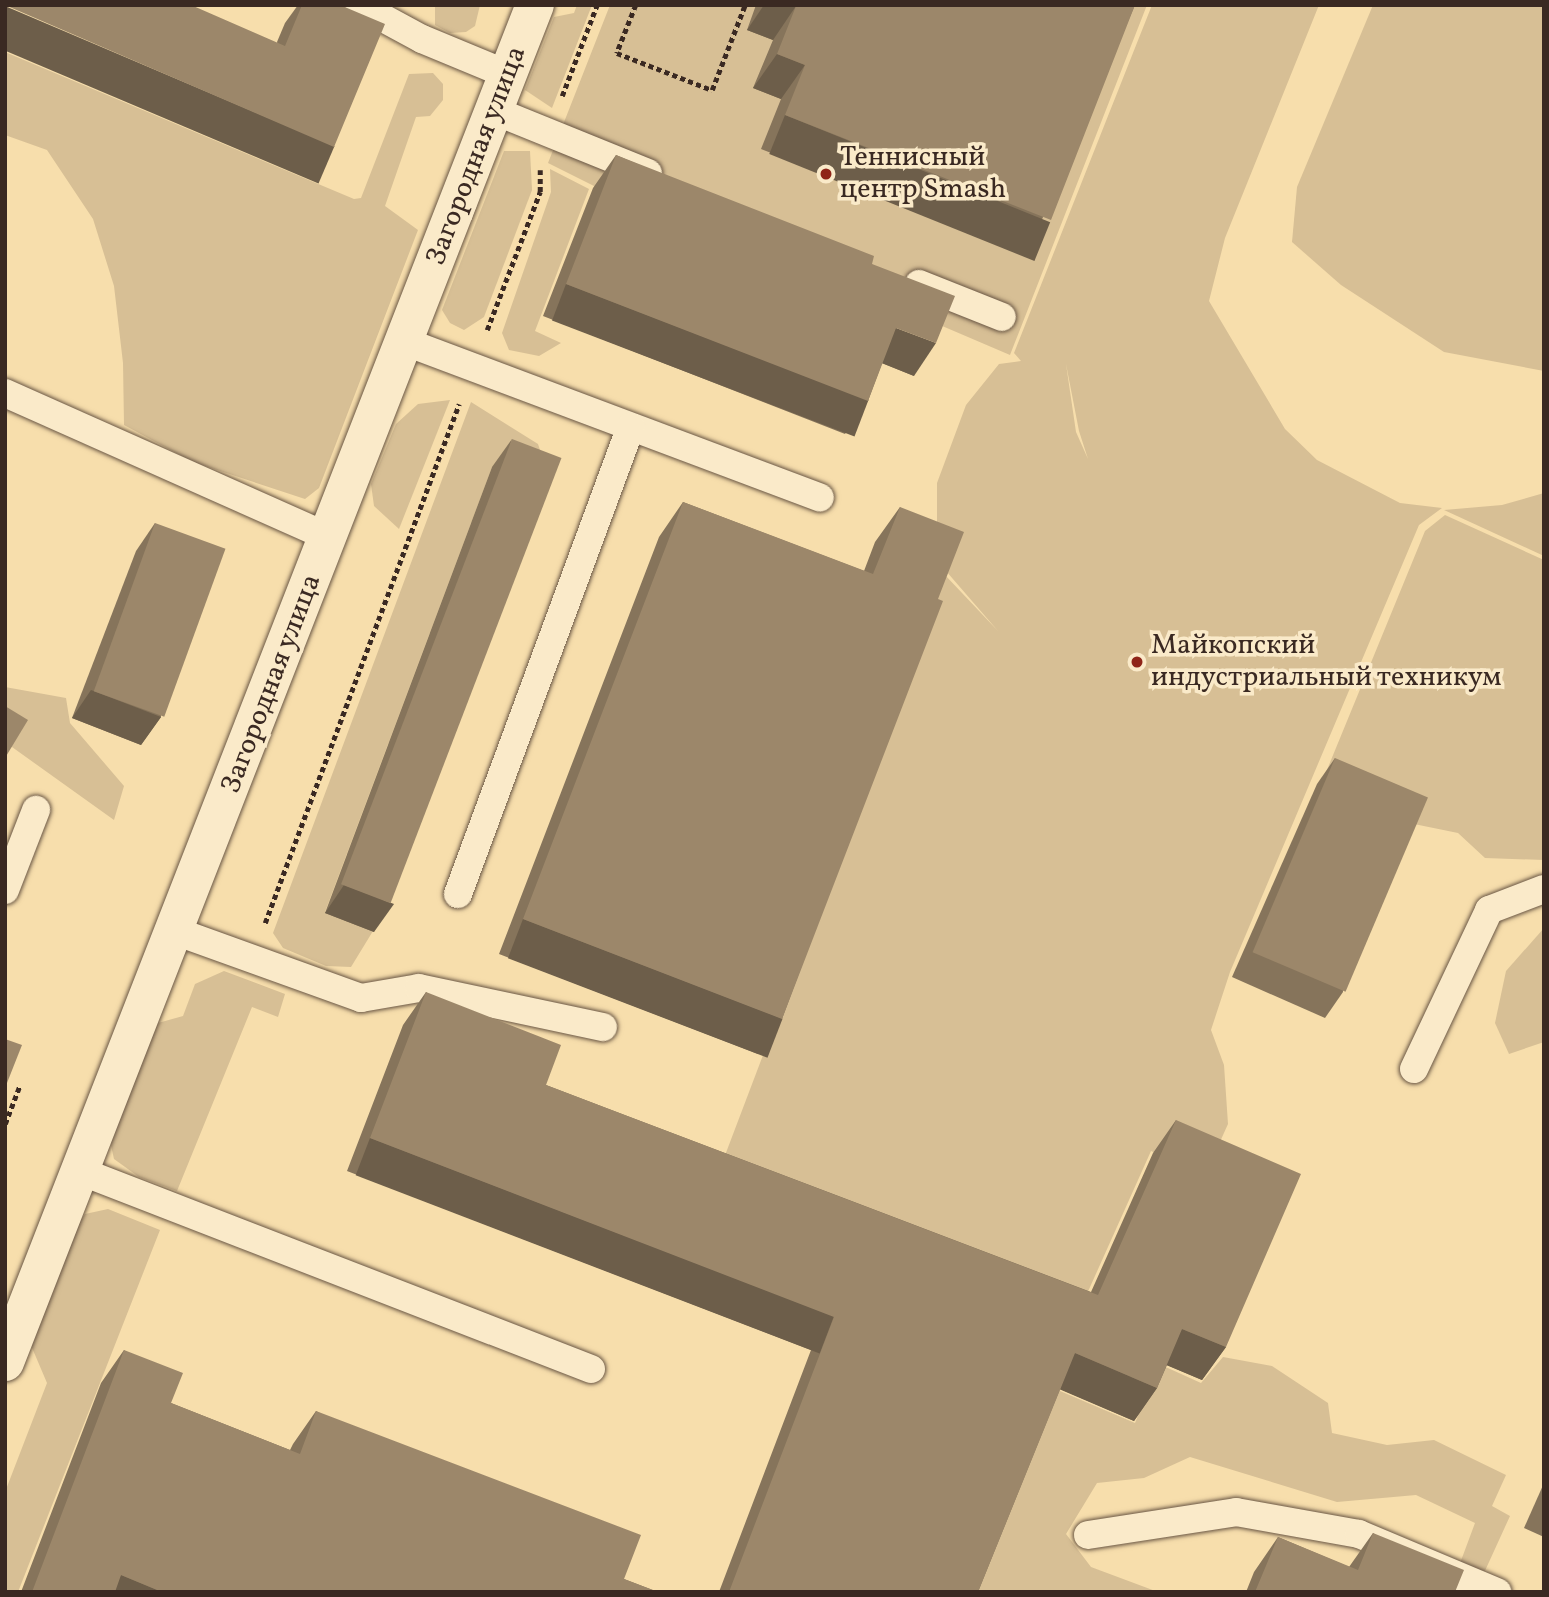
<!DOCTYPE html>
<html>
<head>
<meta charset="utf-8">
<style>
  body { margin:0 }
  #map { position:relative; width:1549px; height:1597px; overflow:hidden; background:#f7deac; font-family:Vollkorn,serif }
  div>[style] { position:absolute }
  .green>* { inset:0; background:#d7bf95 }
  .path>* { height:4.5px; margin-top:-2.25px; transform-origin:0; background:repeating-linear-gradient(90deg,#3a2922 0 5px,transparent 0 8.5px) }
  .roads { filter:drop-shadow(0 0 2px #695644) drop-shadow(0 0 2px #695644) }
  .lane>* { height:28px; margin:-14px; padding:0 14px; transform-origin:14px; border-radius:14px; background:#faeac9 }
  .street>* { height:38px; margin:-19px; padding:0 19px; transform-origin:19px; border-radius:19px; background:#faeac9 }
  .wall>* { inset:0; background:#86745b }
  .shaded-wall>* { inset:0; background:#6d5e4a; transform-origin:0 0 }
  .building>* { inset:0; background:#9c876a; transform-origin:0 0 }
  .dots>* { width:19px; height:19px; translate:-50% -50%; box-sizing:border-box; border:4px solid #faeac9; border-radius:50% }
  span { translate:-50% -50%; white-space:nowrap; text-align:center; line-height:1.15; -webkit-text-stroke:7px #faeac9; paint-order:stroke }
  .street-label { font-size:28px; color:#3a2922 }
  .poi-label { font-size:28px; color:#3a2922 }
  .left { translate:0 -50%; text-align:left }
  .frame { position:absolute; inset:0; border:7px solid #3a2922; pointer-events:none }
</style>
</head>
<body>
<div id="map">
  <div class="green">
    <div style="clip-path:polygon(435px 5px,480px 5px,475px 26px,466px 32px,450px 33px,435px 25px)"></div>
    <div style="clip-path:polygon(577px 5px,592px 5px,552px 108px,525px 90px,554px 17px,574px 13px)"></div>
    <div style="clip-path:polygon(610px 5px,1147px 5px,1010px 355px,851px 287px,594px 186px,548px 163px)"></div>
    <div style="clip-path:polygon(evenodd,1152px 5px,1319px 5px,1225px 238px,1209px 301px,1285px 429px,1317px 460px,1400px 503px,1442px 508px,1419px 525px,1230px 972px,1211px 1030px,1224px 1065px,1228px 1124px,1205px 1175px,1151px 1151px,1073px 1325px,713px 1187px,945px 575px,998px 631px,946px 571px,937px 522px,937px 483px,966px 405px,999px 364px,1021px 361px,1014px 353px,1152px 5px,1066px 364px,1079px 431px,1088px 459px,1076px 432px,1066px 364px)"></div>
    <div style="clip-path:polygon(1373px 5px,1544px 5px,1544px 371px,1444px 352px,1341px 285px,1292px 242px,1297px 187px)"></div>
    <div style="clip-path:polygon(5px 52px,354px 199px,361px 198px,409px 74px,433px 73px,443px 84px,443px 100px,430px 116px,416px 117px,385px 206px,418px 230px,319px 488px,305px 499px,193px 462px,124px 425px,123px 363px,114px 286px,93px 219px,47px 150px,5px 135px)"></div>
    <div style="clip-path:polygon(504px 151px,530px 151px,532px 190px,484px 317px,464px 330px,450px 323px,442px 310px)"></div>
    <div style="clip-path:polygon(550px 169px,589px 189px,535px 331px,561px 343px,539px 356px,509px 350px,502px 333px,551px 192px)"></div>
    <div style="clip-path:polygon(450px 400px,399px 529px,374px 506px,371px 484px,396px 424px,418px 404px)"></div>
    <div style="clip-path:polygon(471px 402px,538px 444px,544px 462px,492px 467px,325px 912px,373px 931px,351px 967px,326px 966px,283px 948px,273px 933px)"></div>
    <div style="clip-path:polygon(1544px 493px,1544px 556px,1444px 510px,1502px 505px)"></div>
    <div style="clip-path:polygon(1445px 515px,1544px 560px,1544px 860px,1485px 858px,1458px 833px,1414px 824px,1322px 782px,1425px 531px)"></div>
    <div style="clip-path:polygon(5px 687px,66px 698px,70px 723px,124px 786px,114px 820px,5px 742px)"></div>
    <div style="clip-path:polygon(1544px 928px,1544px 1042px,1509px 1054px,1495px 1023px,1506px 971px)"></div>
    <div style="clip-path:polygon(224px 971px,285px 994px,278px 1017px,252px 1007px,177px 1191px,139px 1177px,114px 1159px,109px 1136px,158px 1023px,183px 1016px,195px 984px)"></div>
    <div style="clip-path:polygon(108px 1209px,160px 1230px,18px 1592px,5px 1592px,5px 1492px,47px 1383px,30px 1343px,72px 1232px,85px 1214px)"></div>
    <div style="clip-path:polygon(1223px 1357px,1272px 1366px,1328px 1403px,1332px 1433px,1387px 1445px,1434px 1440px,1506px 1475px,1492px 1506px,1510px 1516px,1484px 1573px,1459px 1566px,1475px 1523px,1416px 1495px,1337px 1502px,1190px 1457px,1144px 1478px,1097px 1483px,1066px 1534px,1091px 1567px,1158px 1592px,970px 1592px,1053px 1388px,1135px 1423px,1159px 1364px,1201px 1383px)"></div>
  </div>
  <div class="path">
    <div style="left:636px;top:5px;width:52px;rotate:111.6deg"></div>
    <div style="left:617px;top:53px;width:102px;rotate:21.3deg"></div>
    <div style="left:712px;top:90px;width:91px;rotate:-68.8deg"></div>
    <div style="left:562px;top:96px;width:97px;rotate:-69deg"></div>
    <div style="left:487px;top:330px;width:148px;rotate:-69deg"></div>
    <div style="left:540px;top:192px;width:22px;rotate:-90deg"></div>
    <div style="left:265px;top:923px;width:554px;rotate:-69.5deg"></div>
    <div style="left:5px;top:1124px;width:42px;rotate:-69deg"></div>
  </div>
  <div class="roads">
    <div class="lane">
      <div style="left:359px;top:5px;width:72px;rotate:28.4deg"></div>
      <div style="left:422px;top:39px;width:94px;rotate:22.5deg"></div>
      <div style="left:495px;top:111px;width:165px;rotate:22.1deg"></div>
      <div style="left:919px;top:284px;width:89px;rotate:21.7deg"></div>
      <div style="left:406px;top:342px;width:442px;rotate:20.6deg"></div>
      <div style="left:5px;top:393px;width:356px;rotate:24deg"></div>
      <div style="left:5px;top:890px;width:86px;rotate:-68.8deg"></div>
      <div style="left:458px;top:894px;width:498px;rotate:-69.7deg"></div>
      <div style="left:175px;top:931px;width:198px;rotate:19.8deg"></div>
      <div style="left:361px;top:998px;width:59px;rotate:-9.8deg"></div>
      <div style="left:419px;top:988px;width:188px;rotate:12deg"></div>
      <div style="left:1414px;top:1069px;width:176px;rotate:-64.7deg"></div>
      <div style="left:1489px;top:910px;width:59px;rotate:-20.9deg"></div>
      <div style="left:80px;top:1171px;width:548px;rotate:21.18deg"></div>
      <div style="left:1088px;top:1535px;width:150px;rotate:-8.8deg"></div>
      <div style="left:1236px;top:1512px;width:125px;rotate:10.1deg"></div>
      <div style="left:1359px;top:1534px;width:150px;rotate:22.8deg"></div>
    </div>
    <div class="street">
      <div style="left:5px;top:1362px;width:1457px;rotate:-68.67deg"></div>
    </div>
  </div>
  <div class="wall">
    <div style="clip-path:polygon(298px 5px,340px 5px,312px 179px,277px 42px,285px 23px)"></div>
    <div style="clip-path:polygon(756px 5px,1135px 5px,1027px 254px,761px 149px,781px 99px,753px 88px,773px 40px,747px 30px)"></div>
    <div style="clip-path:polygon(616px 155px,872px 264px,914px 376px,882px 363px,868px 401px,845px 434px,543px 316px,593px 188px)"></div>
    <div style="clip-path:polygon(512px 439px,374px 932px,325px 913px,492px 467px)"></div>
    <div style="clip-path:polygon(683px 502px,864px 571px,875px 542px,900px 507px,938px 599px,782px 1019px,758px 1054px,499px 954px,659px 537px)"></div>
    <div style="clip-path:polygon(155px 523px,161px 717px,141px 745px,72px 718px,136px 551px)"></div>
    <div style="clip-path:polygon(1335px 758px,1343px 992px,1325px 1018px,1232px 977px,1317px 784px)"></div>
    <div style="clip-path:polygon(426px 992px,546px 1085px,1091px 1292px,1153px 1153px,1176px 1120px,1226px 1347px,1202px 1380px,1167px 1365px,1157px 1388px,1134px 1421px,1060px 1389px,978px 1592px,719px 1592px,811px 1350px,347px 1171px,403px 1025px)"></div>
    <div style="clip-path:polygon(124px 1350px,171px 1403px,290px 1450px,293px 1444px,316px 1411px,624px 1579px,658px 1592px,21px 1592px,101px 1383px)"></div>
    <div style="clip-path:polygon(1544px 1483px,1544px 1537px,1524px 1528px)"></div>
    <div style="clip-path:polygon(1373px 1533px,1455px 1592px,1246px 1592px,1254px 1572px,1278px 1537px,1349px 1567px)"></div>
  </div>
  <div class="shaded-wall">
    <div style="clip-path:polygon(764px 5px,796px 6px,773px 40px,747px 30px)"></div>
    <div style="left:5px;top:6px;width:358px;height:41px;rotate:23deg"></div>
    <div style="clip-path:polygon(777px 54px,805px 65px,781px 99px,753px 88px)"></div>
    <div style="left:785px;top:115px;width:286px;height:42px;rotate:22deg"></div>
    <div style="left:566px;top:284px;width:324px;height:39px;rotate:21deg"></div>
    <div style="clip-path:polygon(896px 328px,936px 343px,914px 376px,874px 360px)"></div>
    <div style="clip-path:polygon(91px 690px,161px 717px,141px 745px,72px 718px)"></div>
    <div style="clip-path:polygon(344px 885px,394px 904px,374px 932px,325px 913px)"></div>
    <div style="left:523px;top:919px;width:278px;height:42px;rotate:21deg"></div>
    <div style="left:370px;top:1138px;width:497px;height:40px;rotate:21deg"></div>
    <div style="clip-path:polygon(1182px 1329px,1226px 1347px,1202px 1380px,1159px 1362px)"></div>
    <div style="clip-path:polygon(1075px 1353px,1157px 1388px,1134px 1421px,1052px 1386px)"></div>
    <div style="clip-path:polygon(121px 1575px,162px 1592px,110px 1592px)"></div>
  </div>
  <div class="building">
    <div style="clip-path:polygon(5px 5px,191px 5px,285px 46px,302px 5px,340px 5px,385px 24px,334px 147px)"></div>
    <div style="clip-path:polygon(795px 5px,1135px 5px,1051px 220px,785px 115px,805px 65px,777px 54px,796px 6px)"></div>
    <div style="clip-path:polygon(616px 155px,874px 256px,872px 264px,955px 296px,936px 343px,896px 328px,868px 401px,566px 284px)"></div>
    <div style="left:512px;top:439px;width:53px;height:477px;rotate:21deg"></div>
    <div style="clip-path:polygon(683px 502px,873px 574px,900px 507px,964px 532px,938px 599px,943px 601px,782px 1019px,523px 919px)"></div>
    <div style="left:155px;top:523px;width:75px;height:179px;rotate:20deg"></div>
    <div style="clip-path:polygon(5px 706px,28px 720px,5px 758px)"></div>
    <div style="left:1335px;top:758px;width:101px;height:211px;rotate:23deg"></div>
    <div style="clip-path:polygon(426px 992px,561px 1045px,546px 1085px,1098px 1295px,1176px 1120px,1301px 1174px,1226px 1347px,1182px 1329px,1157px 1388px,1075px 1353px,978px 1592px,729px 1592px,834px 1317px,370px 1138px)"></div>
    <div style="clip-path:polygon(5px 1039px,22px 1045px,5px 1088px)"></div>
    <div style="clip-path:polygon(124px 1350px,183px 1373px,171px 1403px,300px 1454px,316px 1411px,641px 1535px,624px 1579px,658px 1592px,162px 1592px,121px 1575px,115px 1592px,32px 1592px)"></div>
    <div style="clip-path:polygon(1373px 1533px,1464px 1570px,1455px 1592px,1255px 1592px,1278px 1537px,1358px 1570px)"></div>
  </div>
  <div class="dots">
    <div style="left:826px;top:174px;background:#8f2418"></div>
    <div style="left:1137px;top:662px;background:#8f2418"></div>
  </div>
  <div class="street-label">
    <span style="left:477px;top:156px;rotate:-69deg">Загородная улица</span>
    <span style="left:272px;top:684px;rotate:-69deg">Загородная улица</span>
  </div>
  <div class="poi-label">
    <span class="left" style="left:840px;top:174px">Теннисный<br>центр Smash</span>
    <span class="left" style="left:1151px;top:662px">Майкопский<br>индустриальный техникум</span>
  </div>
  <div class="frame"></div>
</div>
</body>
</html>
